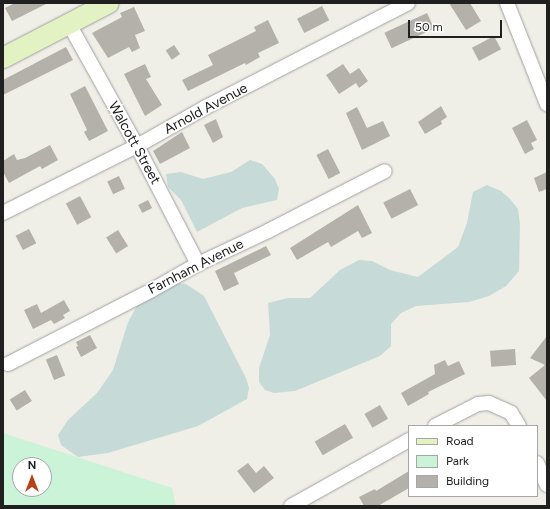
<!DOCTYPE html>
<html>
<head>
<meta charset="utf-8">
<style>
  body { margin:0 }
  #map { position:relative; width:550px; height:509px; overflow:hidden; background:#efeee7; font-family:Figtree,sans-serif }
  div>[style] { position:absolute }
  .wetland>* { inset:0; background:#c6dbd7 }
  .park>* { inset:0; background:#caf3d8 }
  .building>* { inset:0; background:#b4b1aa; transform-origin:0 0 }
  .roads { filter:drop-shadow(0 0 1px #a1a1a1) drop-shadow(0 0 1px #a1a1a1) }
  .street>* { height:14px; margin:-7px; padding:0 7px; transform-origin:7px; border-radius:7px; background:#fff }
  .secondary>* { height:20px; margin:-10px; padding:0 10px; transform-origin:10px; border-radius:10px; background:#e3f2c2 }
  span { translate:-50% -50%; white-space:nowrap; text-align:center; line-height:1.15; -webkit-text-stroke:3.5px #fff; paint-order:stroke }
  .street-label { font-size:14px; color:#202020 }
  .frame { position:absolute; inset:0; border:4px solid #202020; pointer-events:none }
  .legend { position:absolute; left:408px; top:425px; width:130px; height:72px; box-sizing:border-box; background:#fff; border:1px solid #a6a6a6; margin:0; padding:5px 7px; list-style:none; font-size:12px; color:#202020 }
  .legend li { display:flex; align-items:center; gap:8px; height:20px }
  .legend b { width:20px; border:1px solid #a6a6a6 }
  .north { position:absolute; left:12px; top:457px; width:40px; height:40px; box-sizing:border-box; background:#fff; border:1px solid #a6a6a6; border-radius:50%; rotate:0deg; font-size:11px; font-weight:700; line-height:16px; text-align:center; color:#202020 }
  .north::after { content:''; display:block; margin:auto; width:14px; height:18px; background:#b64219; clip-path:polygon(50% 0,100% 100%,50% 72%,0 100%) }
  .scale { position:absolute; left:408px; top:20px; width:94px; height:18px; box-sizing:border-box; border:2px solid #202020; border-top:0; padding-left:5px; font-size:12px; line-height:14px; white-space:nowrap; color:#202020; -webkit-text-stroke:3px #fff; paint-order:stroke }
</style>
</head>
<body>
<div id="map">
  <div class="wetland">
    <div style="clip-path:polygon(250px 160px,262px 164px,275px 179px,279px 189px,277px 200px,242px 208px,197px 232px,181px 200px,168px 187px,166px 174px,181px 172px,203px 179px,231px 172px)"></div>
    <div style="clip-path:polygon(487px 185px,501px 191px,510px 199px,518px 209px,520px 224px,519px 271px,506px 286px,489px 296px,469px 302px,416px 306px,401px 313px,391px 324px,391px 346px,380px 356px,295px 391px,274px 393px,265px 390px,259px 382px,259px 368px,270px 335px,268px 303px,288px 298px,310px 298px,340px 270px,359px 260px,372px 261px,390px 270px,418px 277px,458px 247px,467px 223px,473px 192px)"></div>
    <div style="clip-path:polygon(164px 282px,186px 284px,204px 296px,246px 378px,249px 388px,247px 399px,198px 426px,108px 453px,78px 457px,61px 445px,58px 435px,68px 420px,97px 393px,113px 370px,128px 322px,141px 299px)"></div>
  </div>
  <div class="park">
    <div style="clip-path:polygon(evenodd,3px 433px,172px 488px,176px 506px,3px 506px,3px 433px,20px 465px,44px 465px,44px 489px,20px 489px,20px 465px)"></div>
  </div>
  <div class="building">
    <div style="clip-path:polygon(15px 3px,48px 3px,12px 21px,5px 8px)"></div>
    <div style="clip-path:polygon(449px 3px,470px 3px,481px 21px,466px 30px)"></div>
    <div style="left:322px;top:6px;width:16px;height:28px;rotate:63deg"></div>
    <div style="clip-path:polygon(134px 7px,145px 31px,135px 35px,140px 48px,132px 52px,129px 47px,108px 58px,92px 33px,122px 17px,120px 13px)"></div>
    <div style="left:427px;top:13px;width:17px;height:47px;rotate:65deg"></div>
    <div style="clip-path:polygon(268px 20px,279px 43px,258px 53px,260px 57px,246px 65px,245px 63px,188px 91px,182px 80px,213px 65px,208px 55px,256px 31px,254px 27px)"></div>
    <div style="left:494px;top:36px;width:15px;height:25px;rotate:62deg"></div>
    <div style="left:174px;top:45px;width:11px;height:10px;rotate:56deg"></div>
    <div style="clip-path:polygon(66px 47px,73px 60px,3px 95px,3px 80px)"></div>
    <div style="clip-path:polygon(145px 64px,151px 77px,146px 79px,162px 105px,145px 116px,124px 74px)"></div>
    <div style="clip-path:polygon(343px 64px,350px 74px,359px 68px,368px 81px,359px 88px,356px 83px,339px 94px,326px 75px)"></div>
    <div style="clip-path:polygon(85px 86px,108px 131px,89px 141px,84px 132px,87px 130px,70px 94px)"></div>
    <div style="clip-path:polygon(441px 106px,447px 117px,441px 121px,442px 124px,425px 134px,418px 122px)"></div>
    <div style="clip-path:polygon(357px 107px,367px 128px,383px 121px,390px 136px,362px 150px,346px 113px)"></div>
    <div style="clip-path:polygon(216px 119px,223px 137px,213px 143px,204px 125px)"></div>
    <div style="clip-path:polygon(527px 120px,537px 140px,531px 143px,534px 149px,525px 154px,512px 128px)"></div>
    <div style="clip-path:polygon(182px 132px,190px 148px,160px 164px,153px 151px)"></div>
    <div style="clip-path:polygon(50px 145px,58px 160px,42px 169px,40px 166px,9px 183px,3px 172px,3px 161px,14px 154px,17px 160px,25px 158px)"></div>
    <div style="left:328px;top:149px;width:27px;height:13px;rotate:63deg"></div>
    <div style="clip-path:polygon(547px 172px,547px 189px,539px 192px,534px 178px)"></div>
    <div style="left:119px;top:176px;width:14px;height:13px;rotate:65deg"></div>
    <div style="left:410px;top:189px;width:18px;height:30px;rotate:63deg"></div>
    <div style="left:80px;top:196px;width:24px;height:16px;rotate:62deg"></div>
    <div style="left:148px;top:200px;width:9px;height:11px;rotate:63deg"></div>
    <div style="clip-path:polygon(358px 205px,372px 233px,362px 238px,358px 231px,331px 247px,328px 242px,297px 260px,290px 248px)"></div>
    <div style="left:29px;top:229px;width:16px;height:15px;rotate:63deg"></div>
    <div style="left:118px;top:230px;width:19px;height:14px;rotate:58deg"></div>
    <div style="clip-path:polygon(266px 246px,271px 255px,234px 273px,239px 284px,224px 291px,215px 271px)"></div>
    <div style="clip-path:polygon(64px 300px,70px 311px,63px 315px,65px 318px,54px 324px,51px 320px,33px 329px,24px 310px,37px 304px,41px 313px)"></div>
    <div style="clip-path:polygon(90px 335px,97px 348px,81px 357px,76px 347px,78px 346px,76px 342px)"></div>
    <div style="clip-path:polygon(547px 336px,547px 401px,529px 378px,545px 365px,530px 358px)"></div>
    <div style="left:515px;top:349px;width:16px;height:25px;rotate:86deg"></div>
    <div style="left:57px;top:355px;width:22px;height:12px;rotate:68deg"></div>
    <div style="clip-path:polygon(445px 360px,448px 366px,459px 361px,465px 374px,428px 392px,429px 394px,408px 406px,401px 393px,435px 374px,434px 365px)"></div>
    <div style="left:25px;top:390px;width:13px;height:18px;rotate:58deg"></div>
    <div style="left:380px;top:405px;width:16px;height:18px;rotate:60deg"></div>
    <div style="left:345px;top:424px;width:16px;height:35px;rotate:60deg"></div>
    <div style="clip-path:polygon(248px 463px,256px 473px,264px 466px,274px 478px,254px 493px,237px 471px)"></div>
    <div style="clip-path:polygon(409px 471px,409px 488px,378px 506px,364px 506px,359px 497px,375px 489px,376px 491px)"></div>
  </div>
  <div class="roads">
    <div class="street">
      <div style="left:507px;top:3px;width:109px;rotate:68.4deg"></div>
      <div style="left:69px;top:24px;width:140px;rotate:60.9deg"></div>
      <div style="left:137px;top:146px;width:133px;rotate:62.7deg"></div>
      <div style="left:3px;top:213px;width:150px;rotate:-26.6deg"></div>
      <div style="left:137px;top:146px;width:79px;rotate:-29.5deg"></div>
      <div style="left:206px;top:107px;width:227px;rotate:-27.2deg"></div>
      <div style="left:8px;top:364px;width:162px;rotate:-27.2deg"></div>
      <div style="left:152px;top:290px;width:53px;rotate:-29.5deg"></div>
      <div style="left:198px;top:264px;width:77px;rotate:-25.2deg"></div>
      <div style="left:268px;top:231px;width:131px;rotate:-27.1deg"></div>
      <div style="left:435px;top:426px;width:48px;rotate:-27.1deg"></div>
      <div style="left:478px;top:404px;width:11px;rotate:-5deg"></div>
      <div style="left:489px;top:403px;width:24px;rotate:24deg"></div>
      <div style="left:511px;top:413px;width:15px;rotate:58deg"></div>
      <div style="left:537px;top:463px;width:24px;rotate:66deg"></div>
      <div style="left:291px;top:506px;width:135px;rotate:-29.2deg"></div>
    </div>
    <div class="secondary">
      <div style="left:3px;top:58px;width:119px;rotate:-27.4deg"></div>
    </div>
  </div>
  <div class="street-label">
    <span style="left:206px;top:109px;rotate:-28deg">Arnold Avenue</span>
    <span style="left:134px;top:143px;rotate:61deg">Walcott Street</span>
    <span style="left:196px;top:267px;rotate:-27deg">Farnham Avenue</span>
  </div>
  <div class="frame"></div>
  <ul class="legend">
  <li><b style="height:5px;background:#e3f2c2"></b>Road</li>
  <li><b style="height:11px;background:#caf3d8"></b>Park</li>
  <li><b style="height:11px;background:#b4b1aa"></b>Building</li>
  </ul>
  <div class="north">N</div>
  <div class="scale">50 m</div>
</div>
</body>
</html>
